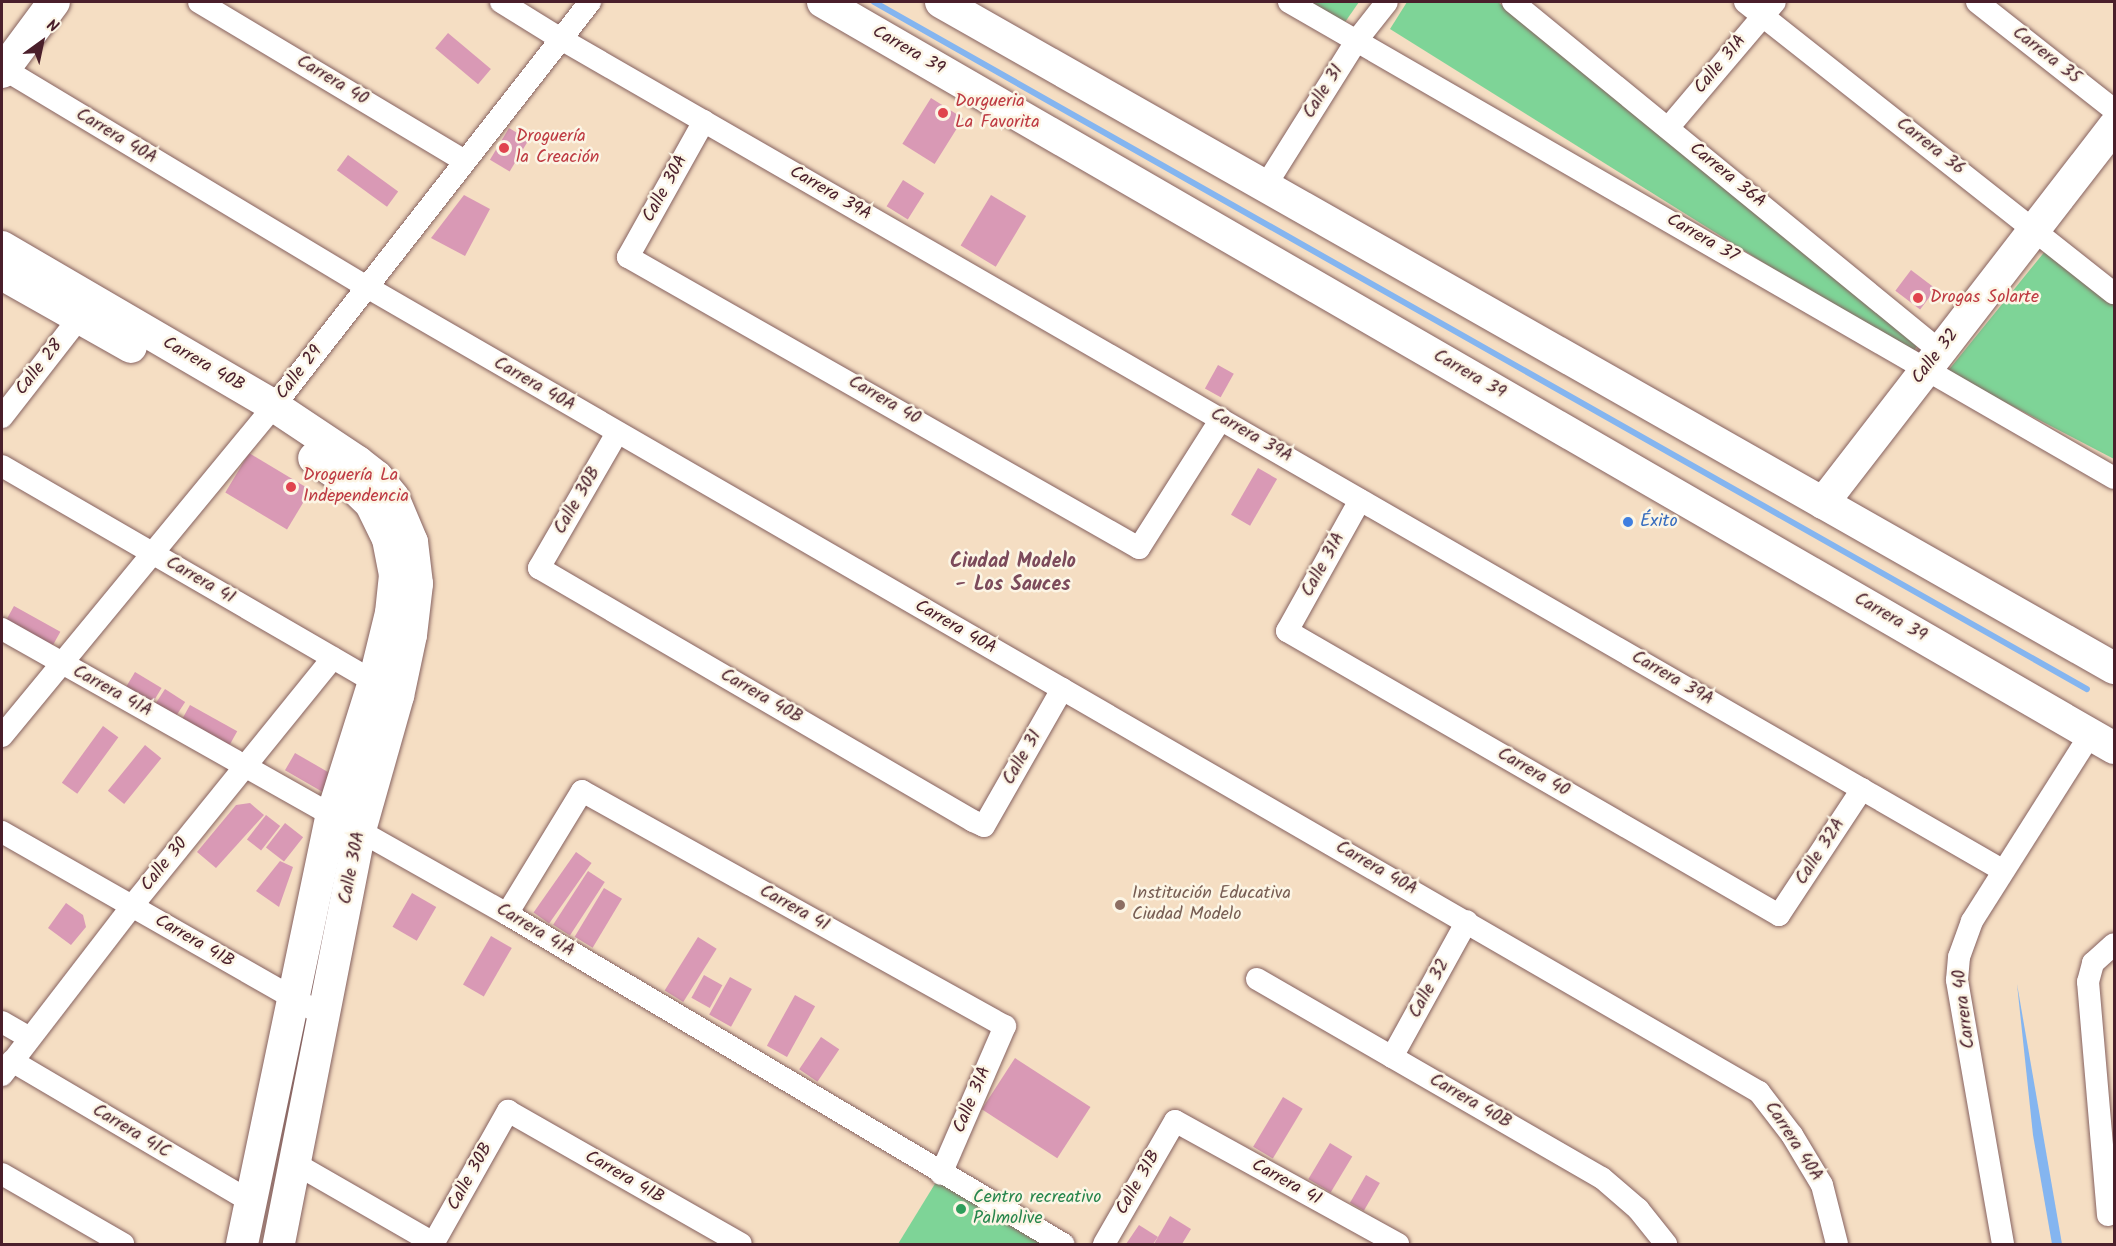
<!DOCTYPE html>
<html>
<head>
<meta charset="utf-8">
<style>
  body { margin:0 }
  #map { position:relative; width:2116px; height:1246px; overflow:hidden; background:#f5dec3; font-family:Kalam,sans-serif }
  div>[style] { position:absolute }
  .green>* { inset:0; background:#7ed497 }
  .water>* { inset:0; background:#84b5f0 }
  .stream>* { height:6px; margin:-3px; padding:0 3px; transform-origin:3px; border-radius:3px; background:#84b5f0 }
  .building>* { inset:0; background:#d999b5; transform-origin:0 0 }
  .roads { filter:drop-shadow(0 0 2px #866260) drop-shadow(0 0 2px #866260) }
  .street>* { height:22px; margin:-11px; padding:0 11px; transform-origin:11px; border-radius:11px; background:#fff }
  .secondary>* { height:32px; margin:-16px; padding:0 16px; transform-origin:16px; border-radius:16px; background:#fff }
  .dots>* { width:16px; height:16px; translate:-50% -50%; box-sizing:border-box; border:3px solid #fcf5e5; border-radius:50% }
  span { translate:-50% -50%; white-space:nowrap; text-align:center; line-height:1.15; -webkit-text-stroke:5px #fcf5e5; paint-order:stroke }
  .street-label { font-size:18px; color:#4a1f2b }
  .health-label { font-size:18px; color:#be3a42 }
  .left { translate:0 -50%; text-align:left }
  .shop-label { font-size:18px; color:#366cbe }
  .education-label { font-size:18px; color:#785e54 }
  .leisure-label { font-size:18px; color:#27864d }
  .neighbourhood-label { font-size:20px; color:#7c4a5b; font-weight:700 }
  .frame { position:absolute; inset:0; border:3px solid #4a1f2b; pointer-events:none }
  .north { position:absolute; left:12px; top:12px; width:60px; height:60px; -webkit-text-stroke:4px #fcf5e5; paint-order:stroke; rotate:33deg; font-size:16px; font-weight:700; line-height:24px; text-align:center; color:#4a1f2b }
  .north::after { content:''; display:block; margin:auto; width:21px; height:27px; background:#4a1f2b; clip-path:polygon(50% 0,100% 100%,50% 72%,0 100%) }
</style>
</head>
<body>
<div id="map">
  <div class="green">
    <div style="clip-path:polygon(1306px 2px,1359px 2px,1343px 25px)"></div>
    <div style="clip-path:polygon(1407px 2px,1498px 2px,1919px 343px,1911px 355px,1390px 29px)"></div>
    <div style="clip-path:polygon(2046px 250px,2114px 305px,2114px 459px,1947px 372px)"></div>
    <div style="clip-path:polygon(941px 1174px,1063px 1244px,898px 1244px)"></div>
  </div>
  <div class="water">
    <div style="clip-path:polygon(2017px 984px,2062px 1244px,2052px 1244px,2033px 1135px)"></div>
  </div>
  <div class="stream">
    <div style="left:874px;top:2px;width:1394px;rotate:29.53deg"></div>
  </div>
  <div class="building">
    <div style="left:448px;top:33px;width:56px;height:20px;rotate:40deg"></div>
    <div style="left:931px;top:98px;width:38px;height:54px;rotate:32deg"></div>
    <div style="left:509px;top:128px;width:23px;height:37px;rotate:31deg"></div>
    <div style="left:348px;top:155px;width:62px;height:19px;rotate:36deg"></div>
    <div style="left:903px;top:180px;width:25px;height:31px;rotate:32deg"></div>
    <div style="clip-path:polygon(464px 195px,490px 209px,465px 256px,431px 238px)"></div>
    <div style="left:991px;top:195px;width:41px;height:59px;rotate:31deg"></div>
    <div style="left:1911px;top:270px;width:31px;height:26px;rotate:37deg"></div>
    <div style="left:1218px;top:365px;width:18px;height:27px;rotate:29deg"></div>
    <div style="left:249px;top:453px;width:72px;height:46px;rotate:31deg"></div>
    <div style="left:1258px;top:468px;width:22px;height:54px;rotate:30deg"></div>
    <div style="left:14px;top:606px;width:53px;height:22px;rotate:29deg"></div>
    <div style="left:135px;top:672px;width:31px;height:21px;rotate:31deg"></div>
    <div style="left:165px;top:689px;width:24px;height:24px;rotate:33deg"></div>
    <div style="left:190px;top:705px;width:54px;height:23px;rotate:29deg"></div>
    <div style="left:103px;top:726px;width:19px;height:70px;rotate:36deg"></div>
    <div style="left:145px;top:745px;width:21px;height:59px;rotate:39deg"></div>
    <div style="left:295px;top:753px;width:44px;height:20px;rotate:30deg"></div>
    <div style="clip-path:polygon(250px 803px,264px 815px,216px 868px,197px 852px,236px 805px)"></div>
    <div style="left:266px;top:815px;width:18px;height:31px;rotate:38deg"></div>
    <div style="left:285px;top:823px;width:23px;height:31px;rotate:38deg"></div>
    <div style="left:576px;top:852px;width:19px;height:74px;rotate:35deg"></div>
    <div style="clip-path:polygon(280px 861px,293px 867px,279px 907px,256px 891px)"></div>
    <div style="left:588px;top:871px;width:20px;height:64px;rotate:33deg"></div>
    <div style="left:604px;top:888px;width:21px;height:57px;rotate:31deg"></div>
    <div style="left:412px;top:893px;width:28px;height:39px;rotate:30deg"></div>
    <div style="clip-path:polygon(66px 903px,83px 915px,86px 927px,71px 945px,48px 928px)"></div>
    <div style="left:491px;top:936px;width:24px;height:56px;rotate:30deg"></div>
    <div style="left:698px;top:937px;width:22px;height:63px;rotate:32deg"></div>
    <div style="left:704px;top:975px;width:21px;height:26px;rotate:29deg"></div>
    <div style="left:730px;top:977px;width:25px;height:43px;rotate:29deg"></div>
    <div style="left:795px;top:995px;width:23px;height:58px;rotate:29deg"></div>
    <div style="left:821px;top:1037px;width:22px;height:39px;rotate:34deg"></div>
    <div style="left:1015px;top:1058px;width:90px;height:61px;rotate:33deg"></div>
    <div style="left:1283px;top:1097px;width:23px;height:58px;rotate:31deg"></div>
    <div style="left:1330px;top:1143px;width:26px;height:42px;rotate:31deg"></div>
    <div style="left:1366px;top:1175px;width:16px;height:32px;rotate:30deg"></div>
    <div style="clip-path:polygon(1170px 1216px,1191px 1229px,1182px 1244px,1154px 1244px)"></div>
    <div style="clip-path:polygon(1139px 1225px,1158px 1237px,1153px 1244px,1126px 1244px)"></div>
  </div>
  <div class="roads">
    <div class="street">
      <div style="left:199px;top:2px;width:310px;rotate:30.9deg"></div>
      <div style="left:501px;top:2px;width:70px;rotate:31.7deg"></div>
      <div style="left:561px;top:39px;width:1663px;rotate:29.97deg"></div>
      <div style="left:1289px;top:2px;width:952px;rotate:29.98deg"></div>
      <div style="left:1513px;top:2px;width:551px;rotate:39.26deg"></div>
      <div style="left:1745px;top:2px;width:470px;rotate:38.3deg"></div>
      <div style="left:1977px;top:2px;width:174px;rotate:38.2deg"></div>
      <div style="left:4px;top:69px;width:423px;rotate:31deg"></div>
      <div style="left:367px;top:287px;width:1608px;rotate:30.04deg"></div>
      <div style="left:1759px;top:1092px;width:54px;rotate:52.5deg"></div>
      <div style="left:1792px;top:1135px;width:58px;rotate:59deg"></div>
      <div style="left:1822px;top:1185px;width:61px;rotate:75.7deg"></div>
      <div style="left:704px;top:121px;width:156px;rotate:119.2deg"></div>
      <div style="left:628px;top:257px;width:588px;rotate:29.66deg"></div>
      <div style="left:1139px;top:548px;width:153px;rotate:-57.6deg"></div>
      <div style="left:1668px;top:128px;width:165px;rotate:-49.7deg"></div>
      <div style="left:1266px;top:185px;width:171px;rotate:-57.9deg"></div>
      <div style="left:1357px;top:40px;width:48px;rotate:-51.7deg"></div>
      <div style="left:2px;top:417px;width:125px;rotate:-52.1deg"></div>
      <div style="left:617px;top:433px;width:156px;rotate:120deg"></div>
      <div style="left:539px;top:568px;width:502px;rotate:30.24deg"></div>
      <div style="left:973px;top:821px;width:12px;rotate:24deg"></div>
      <div style="left:984px;top:826px;width:158px;rotate:-60.3deg"></div>
      <div style="left:2px;top:466px;width:445px;rotate:30.1deg"></div>
      <div style="left:1360px;top:500px;width:150px;rotate:119.1deg"></div>
      <div style="left:1287px;top:631px;width:568px;rotate:30deg"></div>
      <div style="left:1779px;top:915px;width:151px;rotate:-56.6deg"></div>
      <div style="left:2px;top:629px;width:580px;rotate:29.44deg"></div>
      <div style="left:507px;top:914px;width:647px;rotate:30.69deg"></div>
      <div style="left:2px;top:736px;width:428px;rotate:-50.5deg"></div>
      <div style="left:274px;top:406px;width:513px;rotate:-51.97deg"></div>
      <div style="left:2px;top:832px;width:372px;rotate:29.7deg"></div>
      <div style="left:507px;top:914px;width:144px;rotate:-58.6deg"></div>
      <div style="left:582px;top:791px;width:484px;rotate:29.1deg"></div>
      <div style="left:1005px;top:1026px;width:161px;rotate:113.4deg"></div>
      <div style="left:1257px;top:979px;width:398px;rotate:30deg"></div>
      <div style="left:1602px;top:1178px;width:48px;rotate:40.7deg"></div>
      <div style="left:1638px;top:1209px;width:45px;rotate:51.3deg"></div>
      <div style="left:2px;top:1022px;width:32px;rotate:30deg"></div>
      <div style="left:1392px;top:1057px;width:155px;rotate:-61.1deg"></div>
      <div style="left:12px;top:1061px;width:277px;rotate:30.5deg"></div>
      <div style="left:2px;top:1075px;width:213px;rotate:-52.4deg"></div>
      <div style="left:132px;top:906px;width:319px;rotate:-51deg"></div>
      <div style="left:296px;top:1164px;width:160px;rotate:29.9deg"></div>
      <div style="left:2px;top:1174px;width:140px;rotate:30deg"></div>
      <div style="left:2108px;top:1215px;width:234px;rotate:-94.9deg"></div>
      <div style="left:2088px;top:982px;width:20px;rotate:-75deg"></div>
      <div style="left:2093px;top:963px;width:28px;rotate:-42deg"></div>
      <div style="left:433px;top:1244px;width:153px;rotate:-60.6deg"></div>
      <div style="left:508px;top:1111px;width:268px;rotate:29.7deg"></div>
      <div style="left:1104px;top:1244px;width:142px;rotate:-60deg"></div>
      <div style="left:1175px;top:1121px;width:255px;rotate:28.9deg"></div>
      <div style="left:2003px;top:1244px;width:268px;rotate:-99.9deg"></div>
      <div style="left:1957px;top:980px;width:23px;rotate:-85deg"></div>
      <div style="left:1959px;top:957px;width:38px;rotate:-70deg"></div>
      <div style="left:1972px;top:921px;width:220px;rotate:-57.6deg"></div>
    </div>
    <div class="secondary">
      <div style="left:823px;top:2px;width:1491px;rotate:30.02deg"></div>
      <div style="left:941px;top:2px;width:1349px;rotate:29.59deg"></div>
      <div style="left:2px;top:72px;width:87px;rotate:-53.4deg"></div>
      <div style="left:2px;top:247px;width:315px;rotate:30.3deg"></div>
      <div style="left:274px;top:406px;width:101px;rotate:33.7deg"></div>
      <div style="left:358px;top:462px;width:24px;rotate:38deg"></div>
      <div style="left:377px;top:477px;width:26px;rotate:51deg"></div>
      <div style="left:393px;top:497px;width:49px;rotate:67.1deg"></div>
      <div style="left:412px;top:542px;width:42px;rotate:83.2deg"></div>
      <div style="left:417px;top:584px;width:51px;rotate:96.7deg"></div>
      <div style="left:411px;top:635px;width:62px;rotate:102deg"></div>
      <div style="left:398px;top:696px;width:139px;rotate:105.8deg"></div>
      <div style="left:360px;top:830px;width:422px;rotate:101.1deg"></div>
      <div style="left:2px;top:274px;width:148px;rotate:29.5deg"></div>
      <div style="left:1823px;top:503px;width:476px;rotate:-52.3deg"></div>
      <div style="left:242px;top:1244px;width:438px;rotate:-78.2deg"></div>
      <div style="left:332px;top:815px;width:139px;rotate:-72.5deg"></div>
      <div style="left:374px;top:682px;width:71px;rotate:-76.2deg"></div>
      <div style="left:391px;top:613px;width:38px;rotate:-84deg"></div>
      <div style="left:395px;top:575px;width:37px;rotate:-101deg"></div>
      <div style="left:388px;top:539px;width:39px;rotate:-116deg"></div>
      <div style="left:371px;top:504px;width:33px;rotate:-136deg"></div>
      <div style="left:347px;top:481px;width:40px;rotate:-145.1deg"></div>
    </div>
  </div>
  <div class="dots">
    <div style="left:943px;top:113px;background:#e0444e"></div>
    <div style="left:504px;top:148px;background:#e0444e"></div>
    <div style="left:1918px;top:298px;background:#e0444e"></div>
    <div style="left:291px;top:487px;background:#e0444e"></div>
    <div style="left:1628px;top:522px;background:#3f7fe0"></div>
    <div style="left:1120px;top:905px;background:#8d6e63"></div>
    <div style="left:961px;top:1209px;background:#2e9e5b"></div>
  </div>
  <div class="street-label">
    <span style="left:908px;top:51px;rotate:30deg">Carrera 39</span>
    <span style="left:2046px;top:56px;rotate:38deg">Carrera 35</span>
    <span style="left:1721px;top:65px;rotate:-50deg">Calle 31A</span>
    <span style="left:332px;top:81px;rotate:31deg">Carrera 40</span>
    <span style="left:1324px;top:92px;rotate:-58deg">Calle 31</span>
    <span style="left:116px;top:137px;rotate:31deg">Carrera 40A</span>
    <span style="left:1930px;top:147px;rotate:38deg">Carrera 36</span>
    <span style="left:1727px;top:176px;rotate:39deg">Carrera 36A</span>
    <span style="left:666px;top:189px;rotate:-61deg">Calle 30A</span>
    <span style="left:830px;top:194px;rotate:30deg">Carrera 39A</span>
    <span style="left:1702px;top:239px;rotate:30deg">Carrera 37</span>
    <span style="left:1936px;top:357px;rotate:-52deg">Calle 32</span>
    <span style="left:203px;top:365px;rotate:30deg">Carrera 40B</span>
    <span style="left:40px;top:368px;rotate:-52deg">Calle 28</span>
    <span style="left:300px;top:373px;rotate:-52deg">Calle 29</span>
    <span style="left:1469px;top:375px;rotate:30deg">Carrera 39</span>
    <span style="left:534px;top:385px;rotate:30deg">Carrera 40A</span>
    <span style="left:884px;top:401px;rotate:30deg">Carrera 40</span>
    <span style="left:1251px;top:436px;rotate:30deg">Carrera 39A</span>
    <span style="left:578px;top:501px;rotate:-60deg">Calle 30B</span>
    <span style="left:1324px;top:565px;rotate:-61deg">Calle 31A</span>
    <span style="left:200px;top:581px;rotate:30deg">Carrera 41</span>
    <span style="left:1890px;top:618px;rotate:30deg">Carrera 39</span>
    <span style="left:955px;top:628px;rotate:30deg">Carrera 40A</span>
    <span style="left:1672px;top:679px;rotate:30deg">Carrera 39A</span>
    <span style="left:112px;top:692px;rotate:29deg">Carrera 41A</span>
    <span style="left:761px;top:697px;rotate:30deg">Carrera 40B</span>
    <span style="left:1023px;top:758px;rotate:-60deg">Calle 31</span>
    <span style="left:1533px;top:773px;rotate:30deg">Carrera 40</span>
    <span style="left:1821px;top:852px;rotate:-57deg">Calle 32A</span>
    <span style="left:165px;top:865px;rotate:-51deg">Calle 30</span>
    <span style="left:353px;top:868px;rotate:-79deg">Calle 30A</span>
    <span style="left:1376px;top:869px;rotate:30deg">Carrera 40A</span>
    <span style="left:794px;top:909px;rotate:29deg">Carrera 41</span>
    <span style="left:535px;top:931px;rotate:31deg">Carrera 41A</span>
    <span style="left:194px;top:942px;rotate:30deg">Carrera 41B</span>
    <span style="left:1430px;top:989px;rotate:-61deg">Calle 32</span>
    <span style="left:1965px;top:1009px;rotate:-97deg">Carrera 40</span>
    <span style="left:973px;top:1100px;rotate:-67deg">Calle 31A</span>
    <span style="left:1470px;top:1102px;rotate:30deg">Carrera 40B</span>
    <span style="left:131px;top:1132px;rotate:31deg">Carrera 41C</span>
    <span style="left:1793px;top:1142px;rotate:57deg">Carrera 40A</span>
    <span style="left:471px;top:1177px;rotate:-61deg">Calle 30B</span>
    <span style="left:624px;top:1178px;rotate:30deg">Carrera 41B</span>
    <span style="left:1139px;top:1183px;rotate:-60deg">Calle 31B</span>
    <span style="left:1286px;top:1183px;rotate:29deg">Carrera 41</span>
  </div>
  <div class="health-label">
    <span class="left" style="left:955px;top:113px">Dorgueria<br>La Favorita</span>
    <span class="left" style="left:516px;top:148px">Droguería<br>la Creación</span>
    <span class="left" style="left:1930px;top:298px">Drogas Solarte</span>
    <span class="left" style="left:303px;top:487px">Droguería La<br>Independencia</span>
  </div>
  <div class="shop-label">
    <span class="left" style="left:1640px;top:522px">Éxito</span>
  </div>
  <div class="education-label">
    <span class="left" style="left:1132px;top:905px">Institución Educativa<br>Ciudad Modelo</span>
  </div>
  <div class="leisure-label">
    <span class="left" style="left:973px;top:1209px">Centro recreativo<br>Palmolive</span>
  </div>
  <div class="neighbourhood-label">
    <span style="left:1013px;top:574px">Ciudad Modelo<br>- Los Sauces</span>
  </div>
  <div class="frame"></div>
  <div class="north">N</div>
</div>
</body>
</html>
